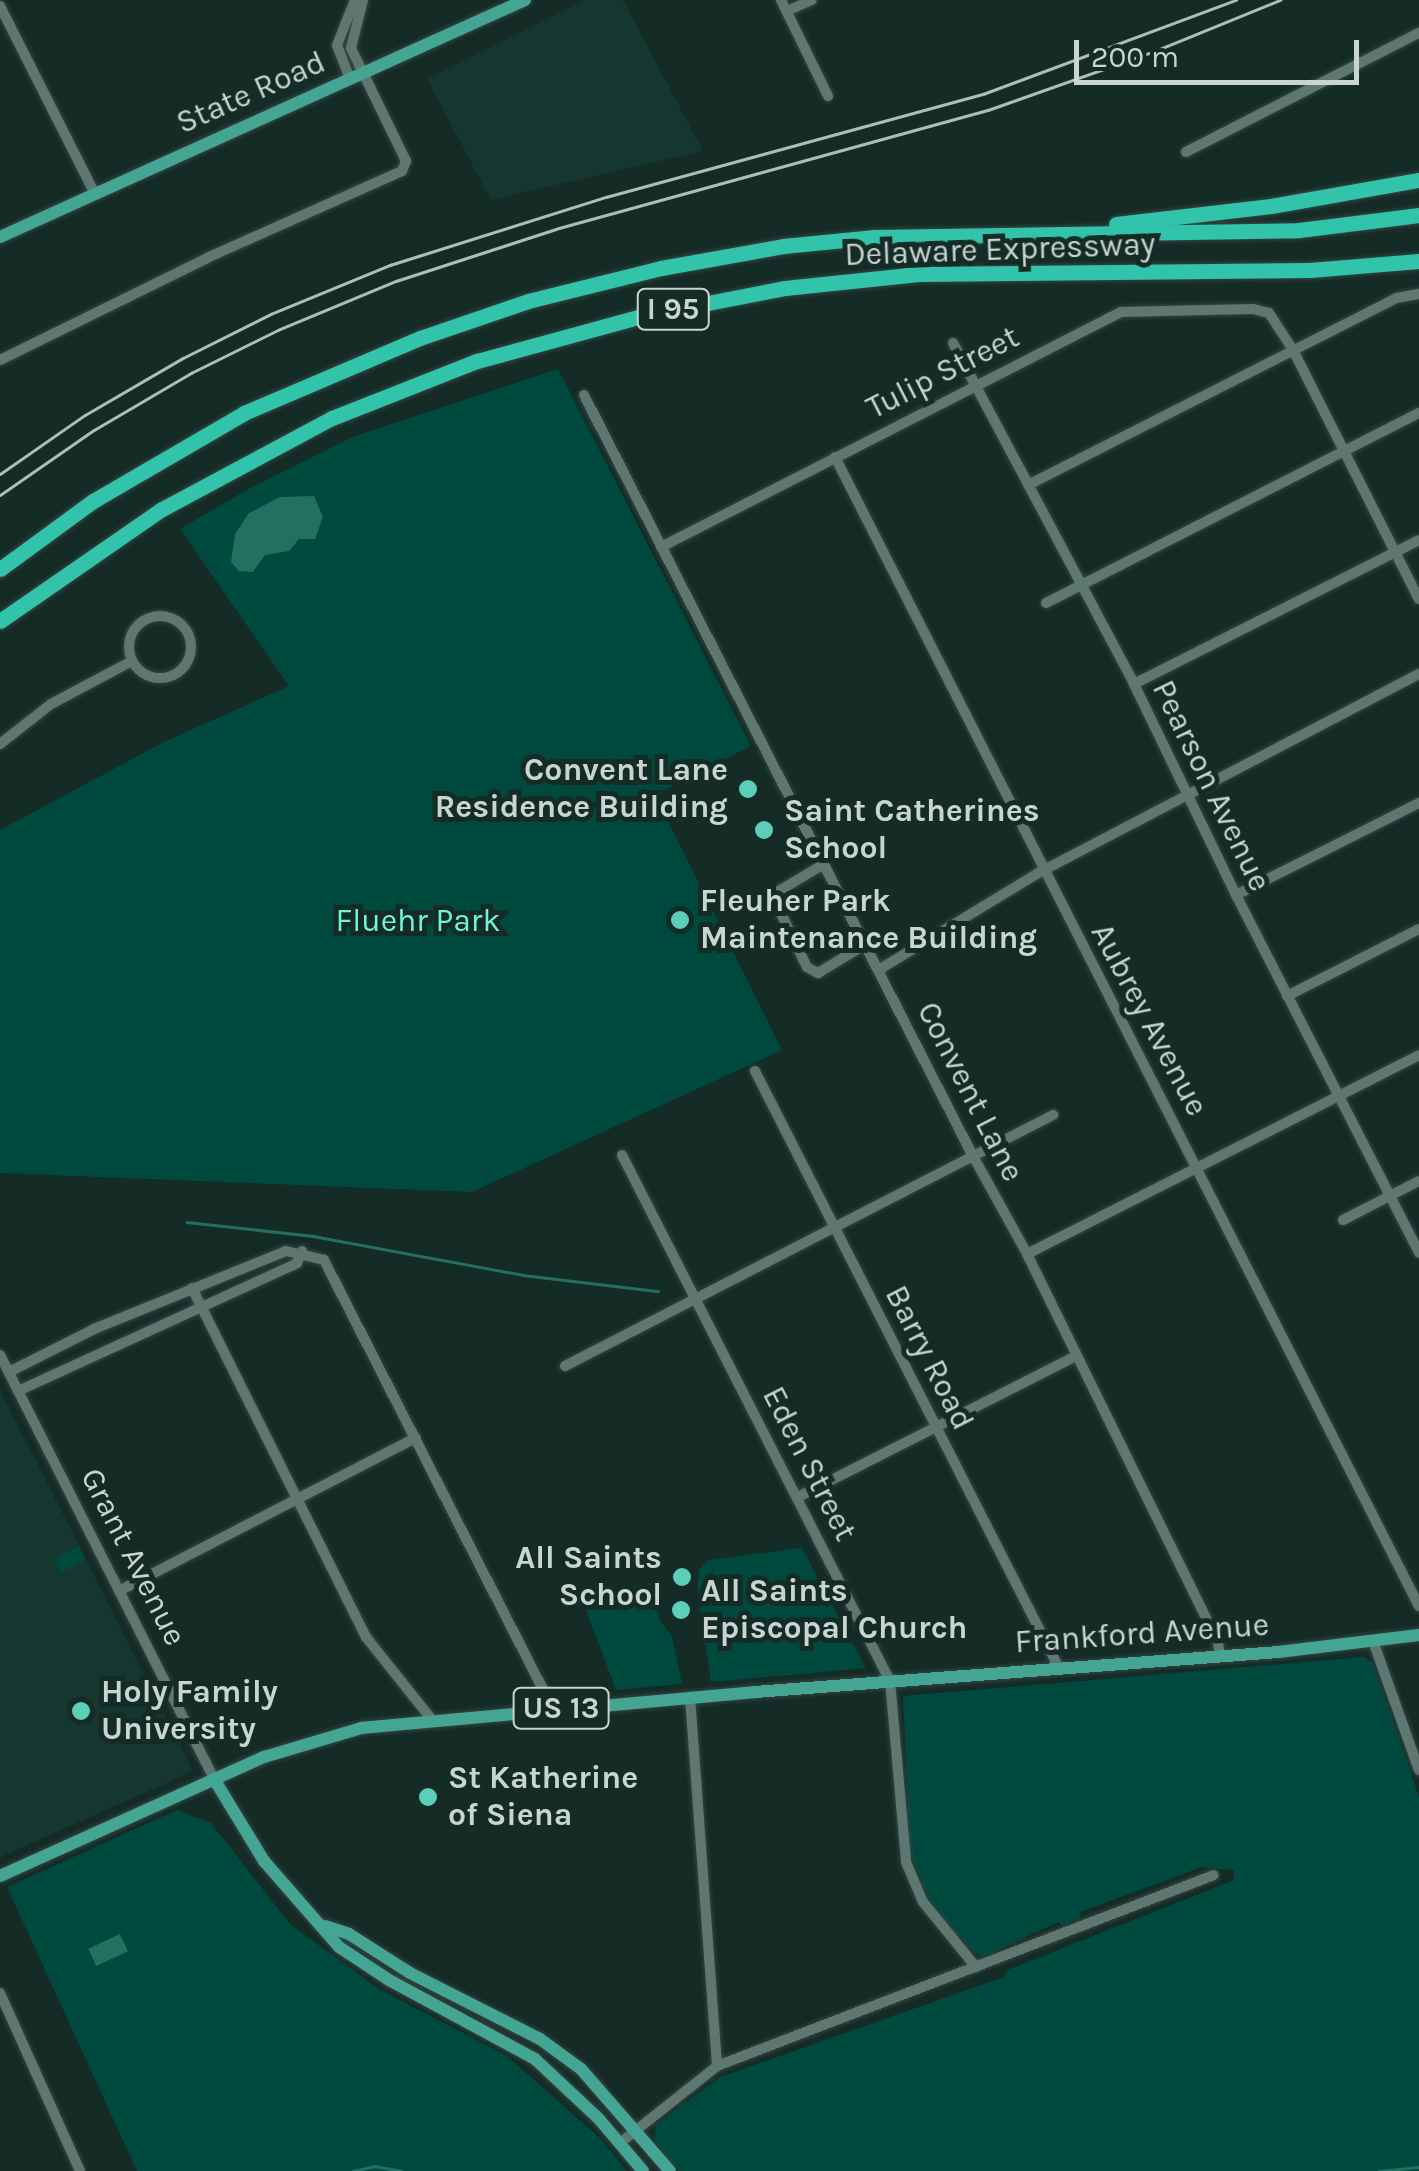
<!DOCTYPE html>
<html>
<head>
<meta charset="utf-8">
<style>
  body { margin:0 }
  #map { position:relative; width:1419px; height:2171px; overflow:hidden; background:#142b26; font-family:Karla,sans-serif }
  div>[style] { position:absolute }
  .built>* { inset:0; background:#163630 }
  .green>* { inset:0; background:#00493f; transform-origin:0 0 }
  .water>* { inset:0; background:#246f62; transform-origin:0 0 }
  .stream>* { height:2.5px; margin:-1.25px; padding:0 1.25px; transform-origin:1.25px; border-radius:1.25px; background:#246f62 }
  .roads { filter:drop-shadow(0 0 2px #344542) drop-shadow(0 0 2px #344542) }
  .minor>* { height:10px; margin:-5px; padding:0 5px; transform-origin:5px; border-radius:5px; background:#5e7771 }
  .minor>.ring { margin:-5px; padding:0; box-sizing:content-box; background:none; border:10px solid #5e7771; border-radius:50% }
  .major>* { height:12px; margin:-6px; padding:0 6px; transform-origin:6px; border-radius:6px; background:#44a594 }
  .highway>* { height:15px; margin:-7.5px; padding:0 7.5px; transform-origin:7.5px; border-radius:7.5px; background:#32c3ab }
  .rail>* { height:2.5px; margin:-1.25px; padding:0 1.25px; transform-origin:1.25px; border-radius:1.25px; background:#aebdb9 }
  .dots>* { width:28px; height:28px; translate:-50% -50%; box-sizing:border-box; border:5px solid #142b26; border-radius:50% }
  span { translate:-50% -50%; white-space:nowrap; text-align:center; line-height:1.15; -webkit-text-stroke:10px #142b26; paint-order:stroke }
  .shield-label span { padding:2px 8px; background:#142b26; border:2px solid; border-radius:8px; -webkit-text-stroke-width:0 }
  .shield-label { font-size:30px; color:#c8d5d2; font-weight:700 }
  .street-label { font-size:32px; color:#c8d5d2 }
  .poi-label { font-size:32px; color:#c8d5d2; font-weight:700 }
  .right { translate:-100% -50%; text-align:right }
  .left { translate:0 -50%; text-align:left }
  .park-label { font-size:32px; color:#6cf5db }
  .scale { position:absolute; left:1074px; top:40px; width:285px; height:45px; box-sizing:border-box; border:5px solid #c8d5d2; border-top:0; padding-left:12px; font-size:30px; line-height:35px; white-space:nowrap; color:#c8d5d2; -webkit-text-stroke:8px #142b26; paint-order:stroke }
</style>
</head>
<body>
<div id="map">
  <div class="built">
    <div style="clip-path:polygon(585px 0,623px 0,703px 151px,491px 200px,427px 79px)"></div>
    <div style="clip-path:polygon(0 1390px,193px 1771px,0 1857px)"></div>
  </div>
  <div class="green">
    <div style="clip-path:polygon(558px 369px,751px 746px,655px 795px,782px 1050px,472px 1192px,0 1173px,0 830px,164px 742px,289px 686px,180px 529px,250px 488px,355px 436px)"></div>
    <div style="left:79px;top:1546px;width:15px;height:28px;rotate:62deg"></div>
    <div style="clip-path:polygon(802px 1548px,866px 1668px,711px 1682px,698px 1595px,699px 1570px,708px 1560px)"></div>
    <div style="clip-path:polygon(651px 1583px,660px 1621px,672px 1636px,682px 1684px,616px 1690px,581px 1596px)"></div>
    <div style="clip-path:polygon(1364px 1657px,1373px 1663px,1419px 1797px,1419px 2171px,679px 2171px,654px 2140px,656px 2124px,720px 2077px,1004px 1977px,1007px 1970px,1234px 1880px,1234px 1870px,1202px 1867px,1080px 1912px,1081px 1917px,1062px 1926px,1059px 1922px,982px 1957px,973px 1952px,932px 1907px,910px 1853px,903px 1696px)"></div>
    <div style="clip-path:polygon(177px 1810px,211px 1823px,290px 1924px,379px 1989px,507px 2056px,600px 2138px,627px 2171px,137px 2171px,7px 1887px)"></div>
  </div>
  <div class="water">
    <div style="clip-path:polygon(314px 496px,323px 517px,315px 539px,299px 539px,289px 551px,265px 555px,253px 572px,239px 571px,231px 562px,235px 534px,249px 513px,280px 497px)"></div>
    <div style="left:120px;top:1934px;width:19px;height:35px;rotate:65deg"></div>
  </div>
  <div class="stream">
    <div style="left:187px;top:1222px;width:127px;rotate:6.3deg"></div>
    <div style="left:313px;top:1236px;width:214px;rotate:10.5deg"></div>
    <div style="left:523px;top:1275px;width:136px;rotate:6.8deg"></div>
    <div style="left:353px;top:2171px;width:22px;rotate:-13deg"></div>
    <div style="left:374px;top:2166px;width:27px;rotate:10deg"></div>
    <div style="left:1379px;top:2171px;width:40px;rotate:-5.7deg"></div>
  </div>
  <div class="roads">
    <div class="minor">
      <div style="left:781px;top:0;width:107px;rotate:63.9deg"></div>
      <div style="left:0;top:6px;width:211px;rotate:63.2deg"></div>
      <div style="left:787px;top:11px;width:27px;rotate:-24deg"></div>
      <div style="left:350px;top:79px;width:36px;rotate:-111deg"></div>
      <div style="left:337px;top:45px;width:48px;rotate:-68.2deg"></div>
      <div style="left:1186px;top:152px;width:262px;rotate:-27.1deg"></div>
      <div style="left:953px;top:343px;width:386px;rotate:62deg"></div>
      <div style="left:1134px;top:684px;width:234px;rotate:64.2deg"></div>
      <div style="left:1236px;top:895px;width:402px;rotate:62.9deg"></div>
      <div style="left:0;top:360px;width:233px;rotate:-26.2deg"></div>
      <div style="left:209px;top:257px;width:211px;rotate:-24deg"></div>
      <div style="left:402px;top:171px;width:11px;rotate:-68deg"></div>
      <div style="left:406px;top:161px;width:126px;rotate:-116deg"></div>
      <div style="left:351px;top:48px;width:49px;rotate:-76deg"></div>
      <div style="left:584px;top:395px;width:855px;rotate:62.93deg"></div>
      <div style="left:973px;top:1156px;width:112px;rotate:61.1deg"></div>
      <div style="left:1027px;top:1254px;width:432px;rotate:63.8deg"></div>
      <div style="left:1218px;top:1642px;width:14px;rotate:82deg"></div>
      <div style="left:835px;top:457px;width:1289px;rotate:63.06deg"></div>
      <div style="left:1028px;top:485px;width:413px;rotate:-26.9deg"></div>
      <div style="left:1396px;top:298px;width:23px;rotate:-10deg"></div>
      <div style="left:661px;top:547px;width:517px;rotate:-27.06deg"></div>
      <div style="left:1121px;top:312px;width:132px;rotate:-1.3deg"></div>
      <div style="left:1253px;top:309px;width:16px;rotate:14deg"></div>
      <div style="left:1269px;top:313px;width:44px;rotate:57deg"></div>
      <div style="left:1293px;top:350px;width:279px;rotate:63.2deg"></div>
      <div style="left:1046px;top:603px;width:419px;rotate:-27deg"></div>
      <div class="ring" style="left:129px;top:616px;width:52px;height:52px"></div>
      <div style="left:1134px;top:684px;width:319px;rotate:-26.8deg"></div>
      <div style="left:0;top:744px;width:65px;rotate:-38.1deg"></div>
      <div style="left:51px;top:704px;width:92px;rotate:-28deg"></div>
      <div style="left:824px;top:864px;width:61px;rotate:149.2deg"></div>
      <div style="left:772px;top:895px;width:80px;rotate:64.1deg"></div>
      <div style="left:807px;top:967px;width:13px;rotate:29deg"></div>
      <div style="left:818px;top:973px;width:56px;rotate:-31.1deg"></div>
      <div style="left:1236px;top:895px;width:205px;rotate:-26.7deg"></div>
      <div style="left:880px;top:969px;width:189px;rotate:-31.2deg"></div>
      <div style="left:1042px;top:871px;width:425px;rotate:-27.6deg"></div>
      <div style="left:1287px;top:996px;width:148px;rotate:-26.9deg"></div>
      <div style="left:755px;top:1071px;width:670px;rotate:63.01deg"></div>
      <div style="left:622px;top:1155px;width:590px;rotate:63deg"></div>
      <div style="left:890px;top:1681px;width:182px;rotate:84.9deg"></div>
      <div style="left:906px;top:1862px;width:43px;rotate:67deg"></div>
      <div style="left:923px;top:1902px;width:84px;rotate:50.8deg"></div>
      <div style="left:1343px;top:1220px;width:85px;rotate:-27.2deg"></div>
      <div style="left:1027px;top:1254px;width:440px;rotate:-26.9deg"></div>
      <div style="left:192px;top:1288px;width:390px;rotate:63.5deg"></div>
      <div style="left:366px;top:1637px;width:107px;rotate:51.4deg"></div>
      <div style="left:0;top:1355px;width:475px;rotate:63.2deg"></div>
      <div style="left:565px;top:1366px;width:549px;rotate:-27.22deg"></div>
      <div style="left:9px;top:1372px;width:95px;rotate:-26.8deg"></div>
      <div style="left:94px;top:1329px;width:207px;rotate:-22.1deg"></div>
      <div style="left:286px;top:1251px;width:39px;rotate:13deg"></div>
      <div style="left:324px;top:1260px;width:504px;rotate:62.98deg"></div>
      <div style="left:18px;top:1391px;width:307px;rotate:-24.6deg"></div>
      <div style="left:297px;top:1263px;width:13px;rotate:-67deg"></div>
      <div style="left:798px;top:1497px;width:312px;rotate:-26.9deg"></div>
      <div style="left:119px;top:1591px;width:334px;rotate:-27.3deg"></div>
      <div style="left:1373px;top:1641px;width:137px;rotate:70.4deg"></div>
      <div style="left:690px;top:1697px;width:370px;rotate:85.8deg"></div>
      <div style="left:0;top:1993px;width:195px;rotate:65.8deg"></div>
      <div style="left:620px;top:2143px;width:124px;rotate:-38.4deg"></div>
      <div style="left:717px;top:2066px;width:532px;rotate:-21.02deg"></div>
    </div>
    <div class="major">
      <div style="left:0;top:237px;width:576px;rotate:-24.3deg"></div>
      <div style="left:214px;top:1779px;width:96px;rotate:58.6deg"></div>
      <div style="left:264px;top:1861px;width:114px;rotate:48.9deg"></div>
      <div style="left:339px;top:1947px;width:60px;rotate:33.4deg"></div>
      <div style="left:389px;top:1980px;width:166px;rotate:28.4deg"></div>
      <div style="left:535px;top:2059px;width:88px;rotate:43.2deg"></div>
      <div style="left:599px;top:2119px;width:68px;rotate:49.8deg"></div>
      <div style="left:0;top:1876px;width:290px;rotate:-24.3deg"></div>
      <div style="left:264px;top:1757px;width:101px;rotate:-16.6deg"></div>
      <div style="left:361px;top:1728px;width:396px;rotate:-5.2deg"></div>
      <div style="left:755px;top:1692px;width:525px;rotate:-4.37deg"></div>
      <div style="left:1278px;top:1652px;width:142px;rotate:-6.9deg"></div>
      <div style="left:325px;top:1926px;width:25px;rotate:18deg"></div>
      <div style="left:349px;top:1934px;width:72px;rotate:32.6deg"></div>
      <div style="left:410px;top:1973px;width:146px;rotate:26.9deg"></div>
      <div style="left:540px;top:2039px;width:51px;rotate:36.2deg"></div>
      <div style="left:581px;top:2069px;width:135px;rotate:48.9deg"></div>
    </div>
    <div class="highway">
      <div style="left:1116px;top:224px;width:156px;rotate:-6.6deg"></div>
      <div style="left:1271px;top:206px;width:150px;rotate:-10deg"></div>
      <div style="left:0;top:569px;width:115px;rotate:-36.2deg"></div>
      <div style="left:93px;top:501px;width:175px;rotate:-30.2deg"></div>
      <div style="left:244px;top:413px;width:191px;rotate:-23.1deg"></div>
      <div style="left:420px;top:338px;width:114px;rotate:-18.9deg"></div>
      <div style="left:528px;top:301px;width:137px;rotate:-13.9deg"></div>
      <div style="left:661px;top:268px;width:124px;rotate:-10.2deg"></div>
      <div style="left:783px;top:246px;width:92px;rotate:-5.6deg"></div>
      <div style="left:875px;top:237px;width:424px;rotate:-0.9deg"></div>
      <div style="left:1299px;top:230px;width:121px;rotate:-7.1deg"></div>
      <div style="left:0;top:621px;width:197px;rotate:-34.7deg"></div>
      <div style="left:162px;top:509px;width:193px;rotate:-28.2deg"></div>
      <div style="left:332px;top:418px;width:156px;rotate:-21.5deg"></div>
      <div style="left:477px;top:361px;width:170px;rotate:-15.3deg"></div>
      <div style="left:641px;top:316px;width:147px;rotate:-11deg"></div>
      <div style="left:785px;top:288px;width:134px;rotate:-6deg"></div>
      <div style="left:918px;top:274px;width:392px;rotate:-0.6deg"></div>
      <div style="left:1310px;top:270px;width:109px;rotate:-4.7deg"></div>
    </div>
  </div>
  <div class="rail">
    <div style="left:0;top:474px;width:103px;rotate:-34.8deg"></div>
    <div style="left:85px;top:415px;width:113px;rotate:-30.2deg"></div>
    <div style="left:183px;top:358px;width:98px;rotate:-26.6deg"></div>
    <div style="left:271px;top:314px;width:129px;rotate:-22.4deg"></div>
    <div style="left:390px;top:265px;width:226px;rotate:-17.5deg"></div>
    <div style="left:606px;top:197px;width:391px;rotate:-15.3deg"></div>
    <div style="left:983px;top:94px;width:270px;rotate:-20.4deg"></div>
    <div style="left:0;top:495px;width:114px;rotate:-34.7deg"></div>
    <div style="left:94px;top:430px;width:113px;rotate:-30.4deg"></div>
    <div style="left:191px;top:373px;width:97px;rotate:-26.3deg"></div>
    <div style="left:278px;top:330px;width:128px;rotate:-22.6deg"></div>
    <div style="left:396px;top:281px;width:171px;rotate:-18deg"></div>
    <div style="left:559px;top:228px;width:445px;rotate:-15.4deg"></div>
    <div style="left:988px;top:110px;width:182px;rotate:-19.5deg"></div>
    <div style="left:1160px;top:49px;width:130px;rotate:-22.2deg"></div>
  </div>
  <div class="dots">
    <div style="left:748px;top:789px;background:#5dceb8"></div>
    <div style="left:764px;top:830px;background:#5dceb8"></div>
    <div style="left:680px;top:920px;background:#5dceb8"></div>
    <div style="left:682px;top:1577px;background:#5dceb8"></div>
    <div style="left:681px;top:1610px;background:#5dceb8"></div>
    <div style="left:81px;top:1711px;background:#5dceb8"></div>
    <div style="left:428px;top:1797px;background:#5dceb8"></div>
  </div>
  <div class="shield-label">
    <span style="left:673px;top:309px">I 95</span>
    <span style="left:561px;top:1708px">US 13</span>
  </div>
  <div class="street-label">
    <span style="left:251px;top:93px;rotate:-24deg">State Road</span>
    <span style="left:1000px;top:250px;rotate:-2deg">Delaware Expressway</span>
    <span style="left:943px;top:373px;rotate:-27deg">Tulip Street</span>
    <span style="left:1211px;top:786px;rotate:64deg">Pearson Avenue</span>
    <span style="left:1149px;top:1020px;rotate:62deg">Aubrey Avenue</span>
    <span style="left:970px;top:1092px;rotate:63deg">Convent Lane</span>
    <span style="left:929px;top:1358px;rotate:63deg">Barry Road</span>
    <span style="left:809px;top:1464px;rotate:63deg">Eden Street</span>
    <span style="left:133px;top:1557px;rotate:63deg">Grant Avenue</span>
    <span style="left:1142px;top:1634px;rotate:-4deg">Frankford Avenue</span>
  </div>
  <div class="poi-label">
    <span class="right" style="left:728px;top:789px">Convent Lane<br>Residence Building</span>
    <span class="left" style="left:784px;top:830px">Saint Catherines<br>School</span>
    <span class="left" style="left:700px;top:920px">Fleuher Park<br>Maintenance Building</span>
    <span class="right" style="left:662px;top:1577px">All Saints<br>School</span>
    <span class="left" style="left:701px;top:1610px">All Saints<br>Episcopal Church</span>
    <span class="left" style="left:101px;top:1711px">Holy Family<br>University</span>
    <span class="left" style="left:448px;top:1797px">St Katherine<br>of Siena</span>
  </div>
  <div class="park-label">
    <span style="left:418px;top:921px">Fluehr Park</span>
  </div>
  <div class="scale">200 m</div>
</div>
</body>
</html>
